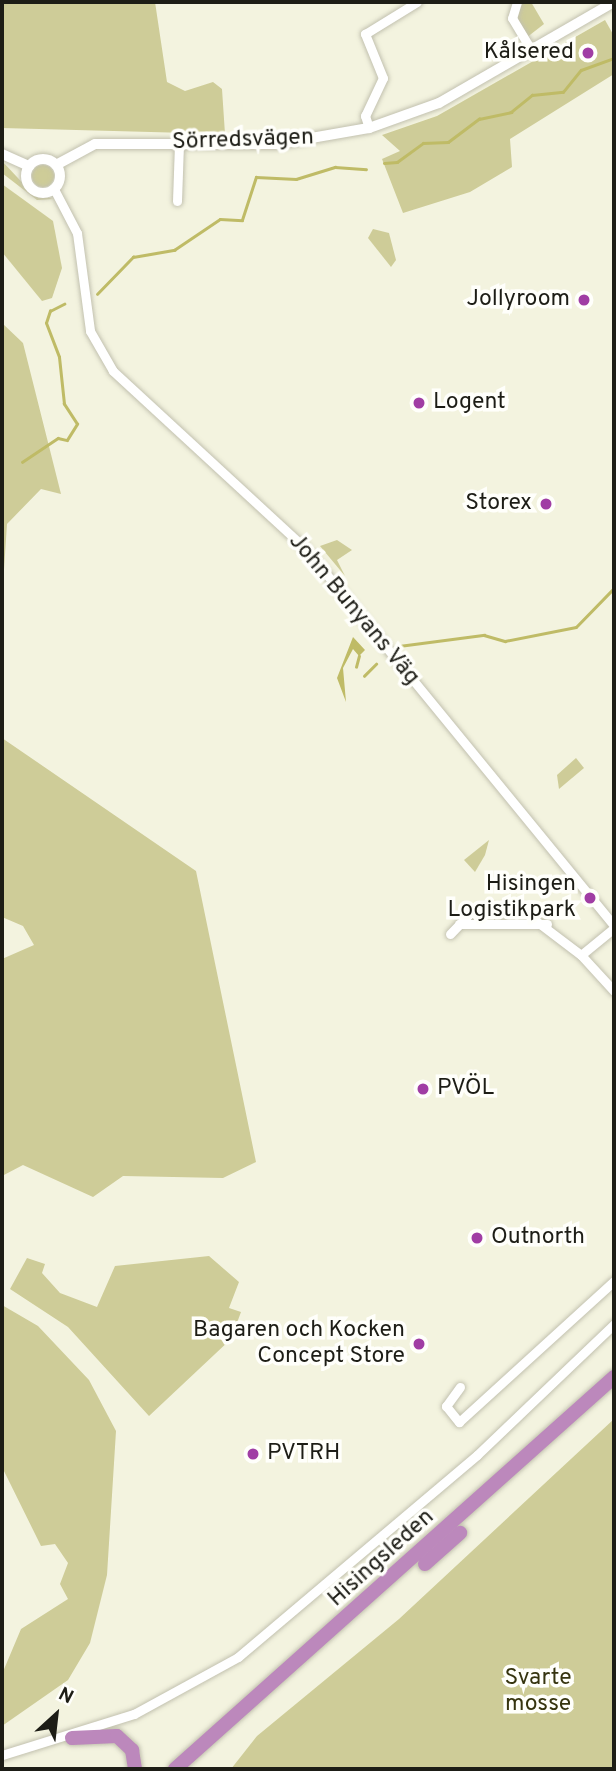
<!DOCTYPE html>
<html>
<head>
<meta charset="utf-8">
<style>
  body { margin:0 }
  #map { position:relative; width:616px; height:1771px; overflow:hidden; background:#f3f3df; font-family:Overpass,sans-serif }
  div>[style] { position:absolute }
  .green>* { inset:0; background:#cecc98 }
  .round { border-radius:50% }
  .water>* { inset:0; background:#bfbb66 }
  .stream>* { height:2.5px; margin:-1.25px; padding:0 1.25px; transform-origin:1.25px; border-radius:1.25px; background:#bfbb66 }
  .roads { filter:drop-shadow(0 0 2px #c2c1af) drop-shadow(0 0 2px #c2c1af) }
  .minor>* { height:9px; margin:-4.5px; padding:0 4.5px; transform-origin:4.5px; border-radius:4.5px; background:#fff }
  .tertiary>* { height:10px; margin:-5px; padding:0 5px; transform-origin:5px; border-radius:5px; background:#fff }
  .tertiary>.ring { margin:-5px; padding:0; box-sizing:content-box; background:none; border:10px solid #fff; border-radius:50% }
  .trunk>* { height:14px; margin:-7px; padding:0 7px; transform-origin:7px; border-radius:7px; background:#bc88bc }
  .dots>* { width:19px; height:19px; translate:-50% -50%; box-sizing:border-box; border:4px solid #fffffb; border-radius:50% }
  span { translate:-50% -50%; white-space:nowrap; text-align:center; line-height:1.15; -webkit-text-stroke:7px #fffffb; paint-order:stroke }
  .poi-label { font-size:23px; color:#1d1d16 }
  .right { translate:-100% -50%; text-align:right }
  .left { translate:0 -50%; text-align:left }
  .street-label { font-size:23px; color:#1d1d16 }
  .park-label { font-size:23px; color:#36340f }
  .frame { position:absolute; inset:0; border:4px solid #1d1d16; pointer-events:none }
  .north { position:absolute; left:21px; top:1680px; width:70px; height:70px; -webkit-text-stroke:5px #fffffb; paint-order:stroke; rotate:27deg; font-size:19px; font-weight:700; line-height:28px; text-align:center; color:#1d1d16 }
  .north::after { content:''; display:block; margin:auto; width:24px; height:32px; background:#1d1d16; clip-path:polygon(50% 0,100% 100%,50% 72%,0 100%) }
</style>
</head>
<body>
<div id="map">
  <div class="green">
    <div style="clip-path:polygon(2px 2px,155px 2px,167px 82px,185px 91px,213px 82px,222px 89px,225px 134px,2px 128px)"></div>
    <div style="clip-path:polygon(520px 2px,531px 2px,544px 24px,526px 38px,516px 23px)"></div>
    <div style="clip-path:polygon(605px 20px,614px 36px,614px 74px,510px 139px,512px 167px,470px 192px,403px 213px,382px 159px,400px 151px,382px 135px,437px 116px)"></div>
    <div style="clip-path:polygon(2px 161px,32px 193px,53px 199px,37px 200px,2px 173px)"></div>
    <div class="round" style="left:32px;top:165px;width:22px;height:22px"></div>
    <div style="clip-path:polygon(2px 184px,53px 221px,62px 268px,52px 298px,42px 301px,2px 252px)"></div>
    <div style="clip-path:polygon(373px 229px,389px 233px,396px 260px,391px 267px,368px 238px)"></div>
    <div style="clip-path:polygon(2px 323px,23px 343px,61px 494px,41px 489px,7px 524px,2px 600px)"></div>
    <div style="clip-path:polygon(337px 540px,352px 550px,337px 560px,345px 576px,320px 546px)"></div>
    <div style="clip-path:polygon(2px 738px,196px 871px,256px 1162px,223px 1178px,123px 1176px,93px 1197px,23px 1165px,2px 1176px,2px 959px,34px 945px,23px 926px,2px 917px)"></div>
    <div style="clip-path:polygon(576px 758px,584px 768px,559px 789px,557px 775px)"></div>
    <div style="clip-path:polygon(489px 840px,485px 855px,475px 872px,464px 860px)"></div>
    <div style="clip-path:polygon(209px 1256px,239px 1282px,229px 1308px,241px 1312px,231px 1339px,149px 1416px,68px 1327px,10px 1289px,27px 1258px,45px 1264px,42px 1273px,60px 1293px,97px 1307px,115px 1266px)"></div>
    <div style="clip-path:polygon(2px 1305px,38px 1326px,89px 1380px,116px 1431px,107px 1575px,90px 1643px,68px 1680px,2px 1726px,2px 1674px,21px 1629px,68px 1599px,60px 1584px,68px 1563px,55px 1544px,41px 1546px,2px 1467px)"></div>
    <div style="clip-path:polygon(614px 1419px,614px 1769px,231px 1769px,257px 1736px,399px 1619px)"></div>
  </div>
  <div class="water">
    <div style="clip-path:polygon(353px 637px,365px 650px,359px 656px,353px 649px,343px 668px,346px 702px,337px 678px)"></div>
  </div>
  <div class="stream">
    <div style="left:384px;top:163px;width:13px;rotate:-4deg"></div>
    <div style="left:397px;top:162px;width:32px;rotate:-36deg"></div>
    <div style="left:423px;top:143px;width:25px;rotate:-2deg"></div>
    <div style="left:448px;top:142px;width:39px;rotate:-37deg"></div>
    <div style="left:479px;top:119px;width:33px;rotate:-12deg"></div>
    <div style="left:511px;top:112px;width:27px;rotate:-39deg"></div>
    <div style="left:532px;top:95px;width:31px;rotate:-6deg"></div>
    <div style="left:563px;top:92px;width:28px;rotate:-51deg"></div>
    <div style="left:581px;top:70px;width:35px;rotate:-20deg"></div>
    <div style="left:97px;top:294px;width:52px;rotate:-45.8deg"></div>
    <div style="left:133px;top:257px;width:42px;rotate:-9.7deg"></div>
    <div style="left:174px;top:250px;width:55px;rotate:-34deg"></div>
    <div style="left:220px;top:219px;width:22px;rotate:3deg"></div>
    <div style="left:242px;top:220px;width:45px;rotate:-72deg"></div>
    <div style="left:256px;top:177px;width:40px;rotate:2.9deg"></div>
    <div style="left:296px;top:179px;width:41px;rotate:-17.1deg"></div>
    <div style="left:335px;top:167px;width:31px;rotate:4deg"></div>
    <div style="left:22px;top:462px;width:43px;rotate:-33.7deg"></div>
    <div style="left:58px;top:438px;width:9px;rotate:13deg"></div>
    <div style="left:67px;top:440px;width:19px;rotate:-58deg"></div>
    <div style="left:77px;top:424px;width:24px;rotate:-123deg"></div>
    <div style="left:64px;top:404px;width:47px;rotate:-96.1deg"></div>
    <div style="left:59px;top:357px;width:36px;rotate:-111deg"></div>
    <div style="left:46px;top:323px;width:13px;rotate:-72deg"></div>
    <div style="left:50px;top:311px;width:16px;rotate:-27deg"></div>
    <div style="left:399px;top:646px;width:86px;rotate:-7.4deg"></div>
    <div style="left:484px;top:635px;width:22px;rotate:16deg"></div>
    <div style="left:505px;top:641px;width:72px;rotate:-11.2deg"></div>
    <div style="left:576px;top:627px;width:54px;rotate:-45.7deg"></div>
    <div style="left:356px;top:667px;width:11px;rotate:-75deg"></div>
    <div style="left:364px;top:676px;width:17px;rotate:-45deg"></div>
  </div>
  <div class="roads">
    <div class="minor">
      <div style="left:517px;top:2px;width:17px;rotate:107deg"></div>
      <div style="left:512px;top:18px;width:39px;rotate:59deg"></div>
      <div style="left:369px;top:128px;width:13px;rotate:-108deg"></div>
      <div style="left:365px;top:116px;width:42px;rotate:-64.7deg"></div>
      <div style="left:383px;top:78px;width:48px;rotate:-112.2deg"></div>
      <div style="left:365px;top:34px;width:61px;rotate:-31.6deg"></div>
      <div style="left:54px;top:189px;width:50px;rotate:62.4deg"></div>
      <div style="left:77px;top:233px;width:99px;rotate:82.4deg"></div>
      <div style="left:90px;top:331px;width:46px;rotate:60.1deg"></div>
      <div style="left:113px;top:371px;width:261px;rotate:42.7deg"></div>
      <div style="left:305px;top:548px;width:488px;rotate:50.7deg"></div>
      <div style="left:177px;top:201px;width:57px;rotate:-88deg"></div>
      <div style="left:459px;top:924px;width:88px"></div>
      <div style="left:450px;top:934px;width:30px;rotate:-46deg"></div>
      <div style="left:471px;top:912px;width:48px;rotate:-4.8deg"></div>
      <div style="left:519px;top:908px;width:78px;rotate:37.2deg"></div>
      <div style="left:581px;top:955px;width:43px;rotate:-39.3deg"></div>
      <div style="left:581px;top:955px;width:49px;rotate:47.5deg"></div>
      <div style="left:460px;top:1387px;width:24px;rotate:126deg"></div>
      <div style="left:446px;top:1406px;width:21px;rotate:51deg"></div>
      <div style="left:459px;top:1422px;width:210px;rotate:-42.3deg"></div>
      <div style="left:2px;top:1755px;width:138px;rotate:-17.3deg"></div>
      <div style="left:134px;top:1714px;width:119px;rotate:-28.7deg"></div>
      <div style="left:238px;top:1657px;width:313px;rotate:-40.2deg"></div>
      <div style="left:477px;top:1455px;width:190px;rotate:-43.7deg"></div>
    </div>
    <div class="tertiary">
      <div style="left:2px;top:154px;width:30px;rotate:24deg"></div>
      <div class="ring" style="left:26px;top:159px;width:24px;height:24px"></div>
      <div style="left:56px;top:165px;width:44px;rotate:-28.3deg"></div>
      <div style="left:95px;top:144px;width:182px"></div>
      <div style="left:277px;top:144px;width:93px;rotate:-9.9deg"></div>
      <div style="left:369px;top:128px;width:74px;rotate:-19.7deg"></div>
      <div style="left:439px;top:103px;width:202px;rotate:-30deg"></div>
    </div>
    <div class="trunk">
      <div style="left:425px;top:1564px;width:47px;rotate:-41.5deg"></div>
      <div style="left:72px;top:1738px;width:45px;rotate:-2.5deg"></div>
      <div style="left:117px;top:1736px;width:21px;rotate:43deg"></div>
      <div style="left:132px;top:1750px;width:19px;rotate:81deg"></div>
      <div style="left:175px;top:1769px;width:589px;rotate:-41.76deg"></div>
    </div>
  </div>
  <div class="dots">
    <div style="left:588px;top:53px;background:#a03da4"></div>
    <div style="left:584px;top:300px;background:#a03da4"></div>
    <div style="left:419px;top:403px;background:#a03da4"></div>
    <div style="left:546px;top:504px;background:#a03da4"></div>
    <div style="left:590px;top:898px;background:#a03da4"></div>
    <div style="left:423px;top:1089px;background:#a03da4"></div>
    <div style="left:477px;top:1238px;background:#a03da4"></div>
    <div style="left:419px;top:1344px;background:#a03da4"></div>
    <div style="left:253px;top:1454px;background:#a03da4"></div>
  </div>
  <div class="poi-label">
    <span class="right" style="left:574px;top:53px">Kålsered</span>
    <span class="right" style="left:570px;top:300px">Jollyroom</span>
    <span class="left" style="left:433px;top:403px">Logent</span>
    <span class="right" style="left:532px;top:504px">Storex</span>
    <span class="right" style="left:576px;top:898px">Hisingen<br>Logistikpark</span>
    <span class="left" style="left:437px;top:1089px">PVÖL</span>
    <span class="left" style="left:491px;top:1238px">Outnorth</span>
    <span class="right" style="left:405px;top:1344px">Bagaren och Kocken<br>Concept Store</span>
    <span class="left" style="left:267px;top:1454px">PVTRH</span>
  </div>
  <div class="street-label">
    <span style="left:243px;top:141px;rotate:-2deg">Sörredsvägen</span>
    <span style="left:353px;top:610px;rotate:50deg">John Bunyans Väg</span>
    <span style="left:382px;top:1559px;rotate:-42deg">Hisingsleden</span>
  </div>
  <div class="park-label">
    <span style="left:538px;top:1692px">Svarte<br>mosse</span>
  </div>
  <div class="frame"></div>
  <div class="north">N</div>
</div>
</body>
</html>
